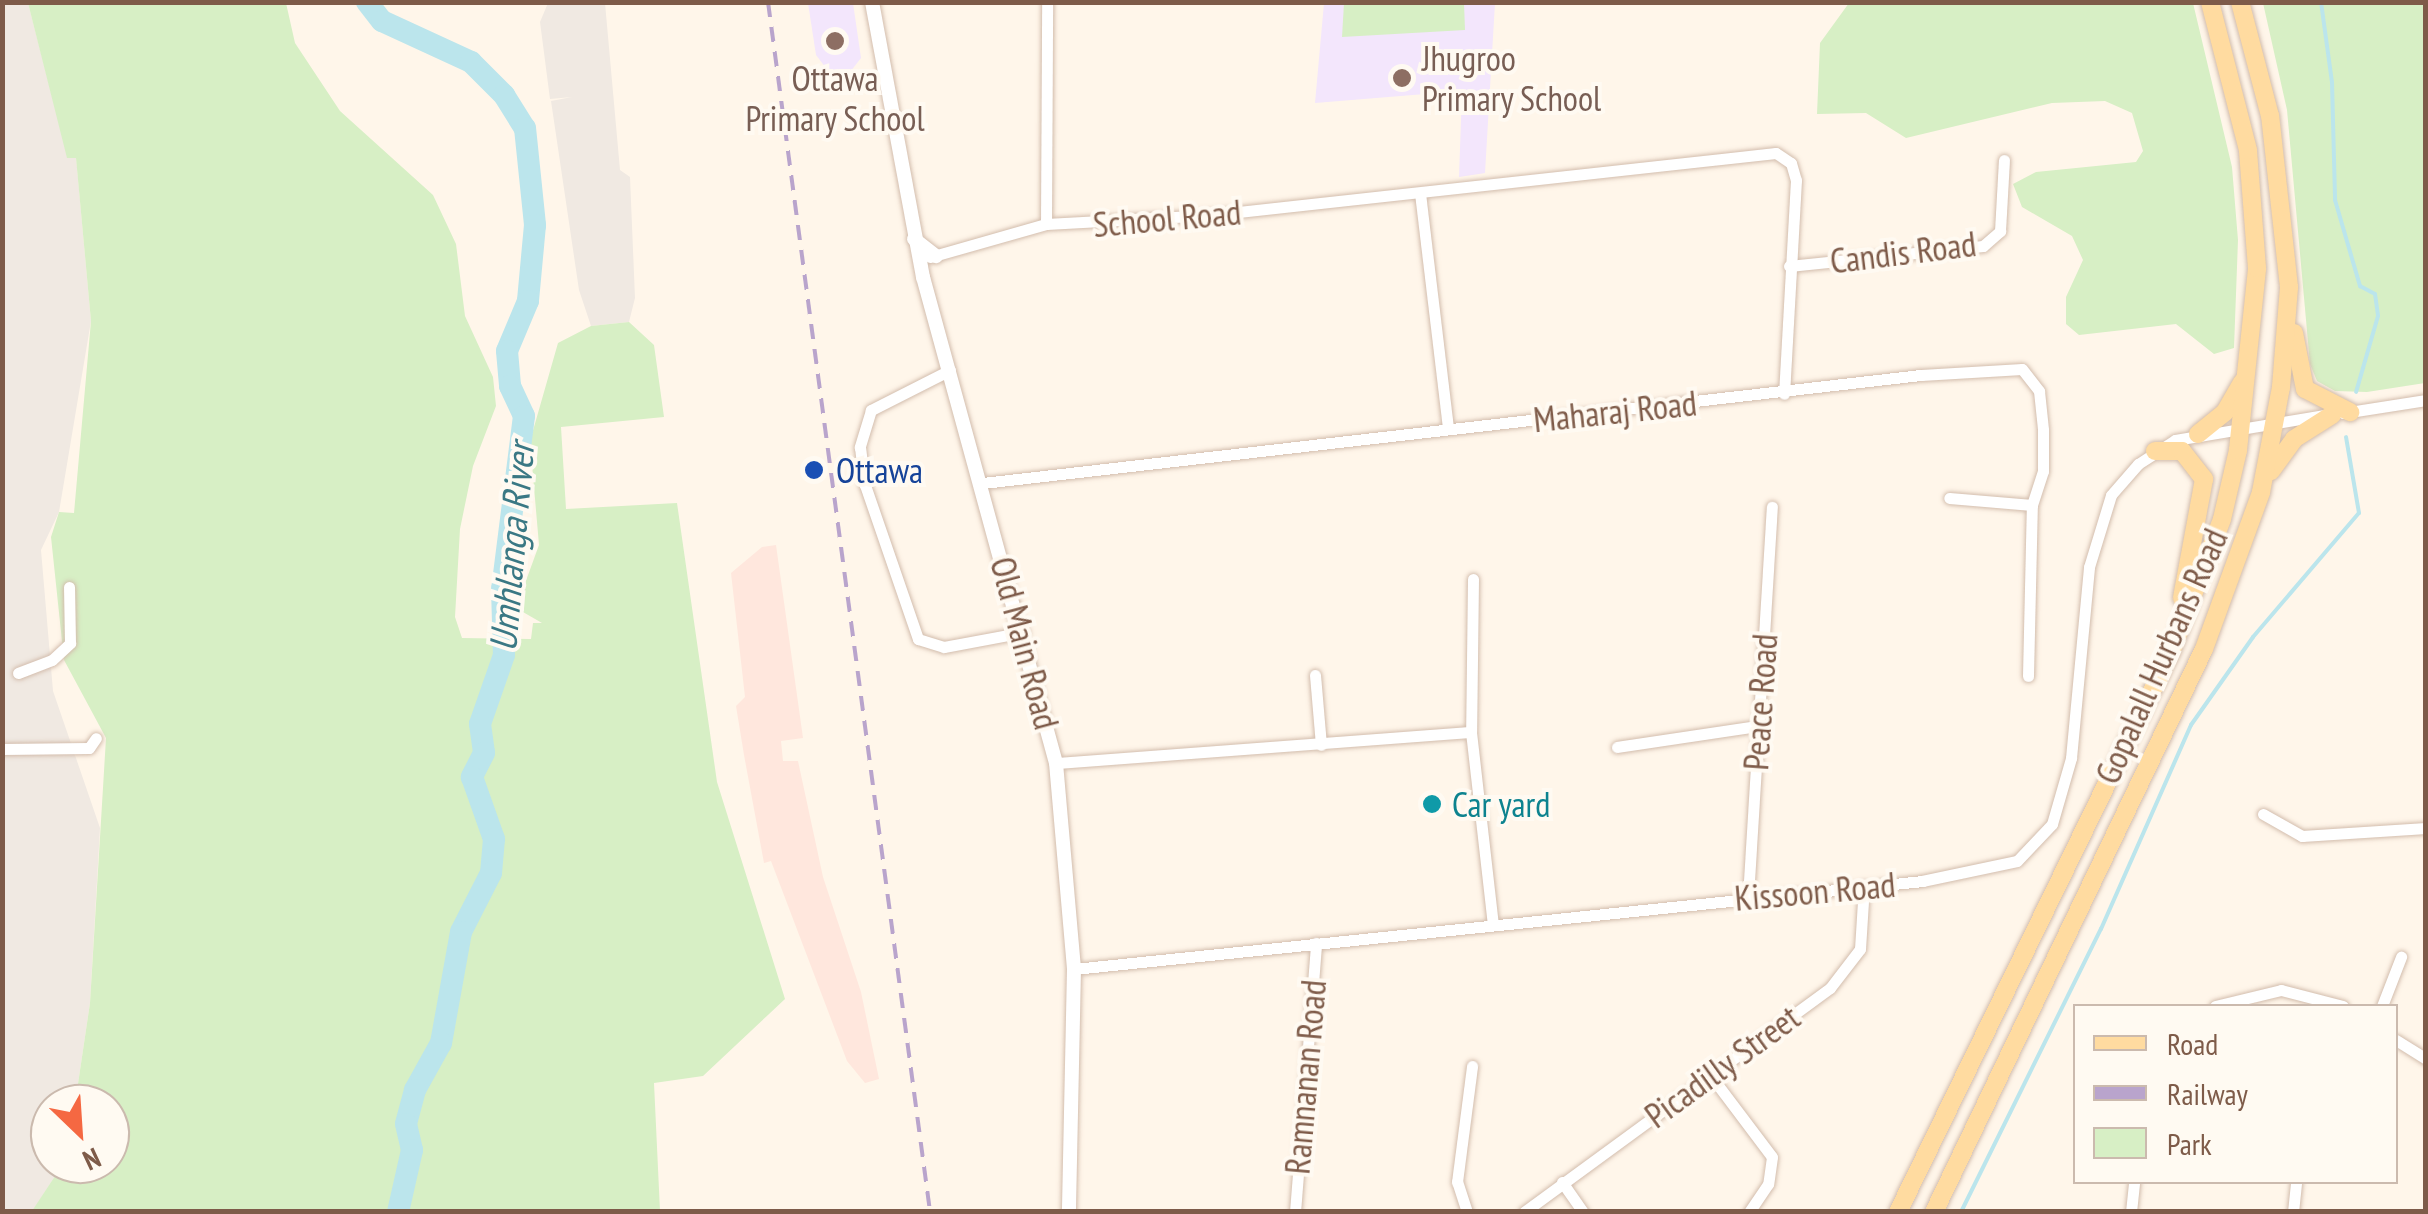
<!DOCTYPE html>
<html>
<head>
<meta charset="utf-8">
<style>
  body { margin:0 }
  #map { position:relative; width:2428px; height:1214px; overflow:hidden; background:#fff6ea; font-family:"PT Sans Narrow",sans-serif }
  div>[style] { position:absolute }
  .commercial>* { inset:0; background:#ffe7dd }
  .industrial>* { inset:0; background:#f0e9e2 }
  .education>* { inset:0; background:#f3e6fc }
  .green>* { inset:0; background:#d7efc5 }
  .stream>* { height:4px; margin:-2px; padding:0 2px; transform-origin:2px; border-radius:2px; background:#bbe5ec }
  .river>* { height:22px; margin:-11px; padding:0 11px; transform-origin:11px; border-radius:11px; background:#bbe5ec }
  .roads { filter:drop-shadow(0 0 2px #d3bdad) drop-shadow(0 0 2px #d3bdad) }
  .minor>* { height:11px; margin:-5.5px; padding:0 5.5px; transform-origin:5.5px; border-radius:5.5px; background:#fff }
  .tertiary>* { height:14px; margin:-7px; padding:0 7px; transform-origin:7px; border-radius:7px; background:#fff }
  .primary>* { height:18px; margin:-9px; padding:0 9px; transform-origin:9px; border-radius:9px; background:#ffdba0 }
  .rail>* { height:4px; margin-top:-2px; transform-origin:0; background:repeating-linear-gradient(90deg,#b9a4cc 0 15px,transparent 0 25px) }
  .dots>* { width:28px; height:28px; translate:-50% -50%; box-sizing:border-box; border:5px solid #fffaf2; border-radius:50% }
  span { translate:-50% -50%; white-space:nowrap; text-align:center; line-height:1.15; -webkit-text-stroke:8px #fffaf2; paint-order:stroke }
  .education-label { font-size:35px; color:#785e54 }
  .left { translate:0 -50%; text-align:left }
  .street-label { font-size:35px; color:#7e5b49 }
  .transit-label { font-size:35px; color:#164399 }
  .culture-label { font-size:35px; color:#0d838f }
  .water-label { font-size:38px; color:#3a7884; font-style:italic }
  .frame { position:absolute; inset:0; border:5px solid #7e5b49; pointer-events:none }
  .legend { position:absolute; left:2073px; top:1004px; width:325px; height:180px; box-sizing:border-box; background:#fffaf2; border:2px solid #cbbaae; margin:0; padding:12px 18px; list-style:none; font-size:30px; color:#7e5b49 }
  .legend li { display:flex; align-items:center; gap:20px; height:50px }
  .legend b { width:50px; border:2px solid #cbbaae }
  .north { position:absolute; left:30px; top:1084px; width:100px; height:100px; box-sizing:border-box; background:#fffaf2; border:2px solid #cbbaae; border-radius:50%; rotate:155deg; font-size:28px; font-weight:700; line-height:40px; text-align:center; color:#7e5b49 }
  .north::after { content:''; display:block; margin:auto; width:35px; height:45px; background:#f56842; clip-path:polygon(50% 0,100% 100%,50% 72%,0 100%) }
</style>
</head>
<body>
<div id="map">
  <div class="commercial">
    <div style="clip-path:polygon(776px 545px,803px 738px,781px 741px,783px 761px,798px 761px,823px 877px,861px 992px,879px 1079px,865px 1083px,847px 1061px,771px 861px,764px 863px,744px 755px,736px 706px,745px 697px,731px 573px,762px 547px)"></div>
  </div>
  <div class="industrial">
    <div style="clip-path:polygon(2px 3px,28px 3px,68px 158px,76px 157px,91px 321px,59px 512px,41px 550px,53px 691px,100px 828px,90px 1003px,75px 1104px,50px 1104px,50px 1164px,63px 1164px,32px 1212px,2px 1211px)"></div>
    <div style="clip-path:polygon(548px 3px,605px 3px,620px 170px,630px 177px,635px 298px,629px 322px,591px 326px,579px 290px,551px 101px,572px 97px,550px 99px,540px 22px)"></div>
  </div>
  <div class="education">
    <div style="clip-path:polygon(808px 3px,853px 3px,861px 58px,847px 76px,829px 72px,816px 55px)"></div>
    <div style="clip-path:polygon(1324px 3px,1495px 3px,1485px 173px,1459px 177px,1462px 91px,1315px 103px)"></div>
  </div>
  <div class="green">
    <div style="clip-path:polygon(28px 3px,286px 3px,295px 43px,340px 111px,433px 195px,456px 244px,465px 316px,493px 377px,496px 406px,473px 466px,460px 529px,455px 617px,462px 638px,531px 639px,533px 623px,542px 623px,516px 608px,539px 545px,530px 441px,558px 343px,591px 326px,629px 322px,654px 345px,664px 417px,561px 427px,566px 509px,677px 503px,717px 782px,785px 999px,703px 1076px,654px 1083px,660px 1211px,32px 1211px,63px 1164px,110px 1164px,110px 1104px,75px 1104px,90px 1003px,106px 738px,64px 660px,51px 537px,59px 512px,74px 513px,91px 321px,76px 158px,67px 158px)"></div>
    <div style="clip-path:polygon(1344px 3px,1464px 3px,1465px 30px,1342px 37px)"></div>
    <div style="clip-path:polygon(1849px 3px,2193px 3px,2232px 167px,2238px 240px,2234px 348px,2214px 354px,2176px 324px,2079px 335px,2066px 324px,2066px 297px,2083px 260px,2072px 236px,2022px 207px,2013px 184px,2036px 172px,2136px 162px,2143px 151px,2132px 113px,2105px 101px,2052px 103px,1906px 138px,1866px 113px,1817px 114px,1820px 43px)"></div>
    <div style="clip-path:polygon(2263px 3px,2425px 3px,2425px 383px,2367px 392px,2335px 391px,2317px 381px,2310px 364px,2287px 110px)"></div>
  </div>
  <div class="stream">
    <div style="left:2321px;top:2px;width:81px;rotate:82.2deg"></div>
    <div style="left:2332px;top:82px;width:118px;rotate:88.5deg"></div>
    <div style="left:2335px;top:200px;width:90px;rotate:73.8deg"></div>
    <div style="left:2360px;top:286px;width:17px;rotate:28deg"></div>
    <div style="left:2375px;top:294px;width:22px;rotate:82deg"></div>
    <div style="left:2378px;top:316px;width:79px;rotate:106.1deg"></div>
    <div style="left:1961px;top:1212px;width:316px;rotate:-63.7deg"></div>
    <div style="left:2101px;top:929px;width:223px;rotate:-66.2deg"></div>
    <div style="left:2191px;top:725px;width:108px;rotate:-54.8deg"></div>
    <div style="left:2253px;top:637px;width:163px;rotate:-49.5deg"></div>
    <div style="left:2359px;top:513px;width:77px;rotate:-99.7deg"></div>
  </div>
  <div class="river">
    <div style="left:367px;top:2px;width:24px;rotate:52deg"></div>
    <div style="left:382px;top:21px;width:98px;rotate:24.7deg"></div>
    <div style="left:471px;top:62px;width:47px;rotate:45deg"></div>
    <div style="left:504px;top:95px;width:39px;rotate:58deg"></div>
    <div style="left:525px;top:128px;width:98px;rotate:84.1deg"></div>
    <div style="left:535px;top:225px;width:76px;rotate:95.3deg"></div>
    <div style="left:528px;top:301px;width:54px;rotate:112.8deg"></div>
    <div style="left:507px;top:351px;width:35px;rotate:85deg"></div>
    <div style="left:510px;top:386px;width:33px;rotate:65deg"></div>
    <div style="left:524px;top:416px;width:174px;rotate:97.2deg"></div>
    <div style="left:502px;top:589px;width:66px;rotate:88.3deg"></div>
    <div style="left:504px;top:655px;width:73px;rotate:109.2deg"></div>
    <div style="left:480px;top:724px;width:29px;rotate:82deg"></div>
    <div style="left:484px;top:753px;width:27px;rotate:117deg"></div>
    <div style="left:472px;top:777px;width:66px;rotate:70.5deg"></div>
    <div style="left:494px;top:839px;width:34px;rotate:95deg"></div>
    <div style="left:491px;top:873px;width:66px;rotate:117deg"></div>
    <div style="left:461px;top:932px;width:113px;rotate:100.2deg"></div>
    <div style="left:441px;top:1043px;width:54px;rotate:119deg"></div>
    <div style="left:415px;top:1090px;width:35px;rotate:105deg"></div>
    <div style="left:406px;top:1124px;width:27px;rotate:77deg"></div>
    <div style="left:412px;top:1150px;width:64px;rotate:102.7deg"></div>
  </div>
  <div class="roads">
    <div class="minor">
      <div style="left:1420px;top:193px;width:237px;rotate:83.2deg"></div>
      <div style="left:1046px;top:224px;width:222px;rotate:-89.7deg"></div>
      <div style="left:930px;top:257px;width:121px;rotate:-15.9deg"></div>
      <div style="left:1046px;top:224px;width:165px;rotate:-3.1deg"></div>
      <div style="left:1211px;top:215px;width:568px;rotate:-6.26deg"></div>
      <div style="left:1776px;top:153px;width:18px;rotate:34deg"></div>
      <div style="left:1791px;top:163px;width:18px;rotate:74deg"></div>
      <div style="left:1796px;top:180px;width:214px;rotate:93.2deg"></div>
      <div style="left:1789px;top:266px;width:195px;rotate:-5.9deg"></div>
      <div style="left:1983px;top:246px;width:23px;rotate:-41deg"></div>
      <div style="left:2000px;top:231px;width:71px;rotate:-86.8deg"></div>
      <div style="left:950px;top:370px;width:89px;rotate:153.1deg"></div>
      <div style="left:871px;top:410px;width:39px;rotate:107deg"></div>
      <div style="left:860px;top:447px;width:38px;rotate:83deg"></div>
      <div style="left:865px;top:485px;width:163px;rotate:71deg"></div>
      <div style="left:918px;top:639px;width:27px;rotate:17deg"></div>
      <div style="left:944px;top:647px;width:81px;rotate:-10.6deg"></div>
      <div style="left:2343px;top:413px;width:84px;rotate:-8.9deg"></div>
      <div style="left:983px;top:483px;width:944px;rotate:-6.57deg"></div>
      <div style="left:1921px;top:375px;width:101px;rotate:-3.4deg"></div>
      <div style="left:2022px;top:369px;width:28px;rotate:52deg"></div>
      <div style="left:2039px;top:391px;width:39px;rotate:84deg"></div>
      <div style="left:2043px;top:430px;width:41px;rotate:90deg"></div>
      <div style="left:2043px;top:471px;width:36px;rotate:108deg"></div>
      <div style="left:2032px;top:505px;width:83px;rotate:-175.2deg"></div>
      <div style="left:1473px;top:579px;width:153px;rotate:90.7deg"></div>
      <div style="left:1471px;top:732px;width:193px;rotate:83.5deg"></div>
      <div style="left:18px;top:673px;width:36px;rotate:-21deg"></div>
      <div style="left:52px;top:660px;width:25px;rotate:-43deg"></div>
      <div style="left:70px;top:643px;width:56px;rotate:-91deg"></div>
      <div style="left:1315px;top:675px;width:70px;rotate:85.1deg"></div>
      <div style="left:2028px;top:676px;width:171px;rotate:-88.7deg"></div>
      <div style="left:1617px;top:747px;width:143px;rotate:-8.5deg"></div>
      <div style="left:2px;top:749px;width:87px;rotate:-0.7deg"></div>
      <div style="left:89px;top:748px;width:12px;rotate:-55deg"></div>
      <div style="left:1056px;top:763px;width:416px;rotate:-4.3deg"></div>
      <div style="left:2263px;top:814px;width:45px;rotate:29.4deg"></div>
      <div style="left:2302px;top:836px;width:124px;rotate:-3.7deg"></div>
      <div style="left:1748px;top:897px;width:391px;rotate:-86.5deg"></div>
      <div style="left:1074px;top:969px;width:853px;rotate:-5.92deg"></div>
      <div style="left:1922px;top:881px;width:97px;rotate:-11.9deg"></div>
      <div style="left:2017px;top:861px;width:51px;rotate:-46.6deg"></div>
      <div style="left:2052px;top:824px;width:69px;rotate:-73.9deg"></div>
      <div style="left:2071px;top:758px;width:192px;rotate:-84.6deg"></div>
      <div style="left:2089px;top:567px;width:75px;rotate:-73deg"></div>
      <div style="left:2111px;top:495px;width:41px;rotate:-48.9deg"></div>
      <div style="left:2138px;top:464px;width:44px;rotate:-33deg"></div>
      <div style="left:2175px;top:440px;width:152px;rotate:-9.5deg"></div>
      <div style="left:2215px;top:1006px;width:68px;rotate:-13.6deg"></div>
      <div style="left:2281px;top:990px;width:64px;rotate:14.5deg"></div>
      <div style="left:2382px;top:1006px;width:53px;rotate:-68.8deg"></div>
      <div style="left:2396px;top:1040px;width:36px;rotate:32deg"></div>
      <div style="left:1711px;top:1076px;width:101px;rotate:53deg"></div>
      <div style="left:1772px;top:1157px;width:27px;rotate:98deg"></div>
      <div style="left:1768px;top:1184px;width:34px;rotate:124deg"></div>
      <div style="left:1562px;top:1182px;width:37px;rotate:55deg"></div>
      <div style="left:1295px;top:1212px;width:270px;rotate:-85.5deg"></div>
      <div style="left:1467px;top:1212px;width:32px;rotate:-108deg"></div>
      <div style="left:1457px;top:1182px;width:117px;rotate:-82.6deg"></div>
      <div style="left:1524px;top:1212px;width:379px;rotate:-36.2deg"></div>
      <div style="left:1830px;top:988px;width:49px;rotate:-52.4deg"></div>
      <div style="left:1860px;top:949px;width:63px;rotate:-86.4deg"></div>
      <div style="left:2131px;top:1212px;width:30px;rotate:-84deg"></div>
      <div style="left:2293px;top:1212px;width:30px;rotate:-84deg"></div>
    </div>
    <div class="tertiary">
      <div style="left:872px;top:2px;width:280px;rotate:79.5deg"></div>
      <div style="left:923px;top:277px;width:504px;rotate:74.7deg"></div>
      <div style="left:1056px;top:763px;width:207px;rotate:85deg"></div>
      <div style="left:1074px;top:969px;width:243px;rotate:91.2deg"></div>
      <div style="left:914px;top:239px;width:28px;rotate:38deg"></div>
    </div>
    <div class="primary">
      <div style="left:2294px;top:333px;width:57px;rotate:78.9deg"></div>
      <div style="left:2305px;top:389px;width:51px;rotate:27.1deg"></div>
      <div style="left:2198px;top:434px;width:35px;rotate:-39deg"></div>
      <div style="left:2225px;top:412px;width:34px;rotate:-60deg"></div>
      <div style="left:2155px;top:451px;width:27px"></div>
      <div style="left:2182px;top:451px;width:36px;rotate:52deg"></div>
      <div style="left:2204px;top:479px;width:121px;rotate:100.5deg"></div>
      <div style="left:2271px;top:471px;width:39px;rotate:-54deg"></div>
      <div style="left:2294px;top:439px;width:45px;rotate:-32.3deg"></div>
      <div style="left:1898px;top:1212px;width:623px;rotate:-64.01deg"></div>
      <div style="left:2171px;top:652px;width:142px;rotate:-69deg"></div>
      <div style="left:2222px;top:519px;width:71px;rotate:-76.9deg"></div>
      <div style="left:2238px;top:450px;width:183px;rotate:-84deg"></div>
      <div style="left:2257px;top:268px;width:118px;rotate:-94.4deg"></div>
      <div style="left:2248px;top:150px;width:153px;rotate:-104.4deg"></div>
      <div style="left:1934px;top:1212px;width:624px;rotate:-64.38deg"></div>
      <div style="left:2204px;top:649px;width:167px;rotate:-70deg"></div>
      <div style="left:2261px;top:492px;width:107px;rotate:-79.2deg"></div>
      <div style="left:2281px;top:387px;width:100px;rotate:-85.4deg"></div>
      <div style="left:2289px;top:287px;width:172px;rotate:-96.3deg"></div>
      <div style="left:2270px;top:116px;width:118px;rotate:-104.7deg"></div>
    </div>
  </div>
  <div class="rail">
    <div style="left:768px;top:2px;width:1221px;rotate:82.37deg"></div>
  </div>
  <div class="dots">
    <div style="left:835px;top:41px;background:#8d6e63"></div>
    <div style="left:1402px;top:78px;background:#8d6e63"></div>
    <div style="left:814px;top:470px;background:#1a4fb4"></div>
    <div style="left:1432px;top:804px;background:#0f9aa8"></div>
  </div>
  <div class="education-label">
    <span class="left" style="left:1422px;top:78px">Jhugroo<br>Primary School</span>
    <span style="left:835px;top:98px">Ottawa<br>Primary School</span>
  </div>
  <div class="street-label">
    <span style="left:1167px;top:218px;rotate:-5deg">School Road</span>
    <span style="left:1903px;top:252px;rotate:-7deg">Candis Road</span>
    <span style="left:1615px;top:411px;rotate:-6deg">Maharaj Road</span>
    <span style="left:1025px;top:643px;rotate:75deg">Old Main Road</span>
    <span style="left:2161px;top:656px;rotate:-66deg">Gopalall Hurbans Road</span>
    <span style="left:1760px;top:702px;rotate:-86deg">Peace Road</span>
    <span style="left:1815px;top:891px;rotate:-5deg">Kissoon Road</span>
    <span style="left:1722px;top:1066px;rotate:-36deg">Picadilly Street</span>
    <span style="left:1305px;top:1077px;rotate:-85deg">Ramnanan Road</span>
  </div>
  <div class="transit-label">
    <span class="left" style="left:836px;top:470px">Ottawa</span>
  </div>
  <div class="culture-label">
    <span class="left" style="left:1452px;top:804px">Car yard</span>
  </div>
  <div class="water-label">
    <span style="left:511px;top:547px;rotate:-85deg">Umhlanga River</span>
  </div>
  <div class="frame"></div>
  <ul class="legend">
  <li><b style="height:12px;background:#ffdba0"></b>Road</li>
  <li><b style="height:12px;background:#b9a4cc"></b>Railway</li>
  <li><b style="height:28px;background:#d7efc5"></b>Park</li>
  </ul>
  <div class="north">N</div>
</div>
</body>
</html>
